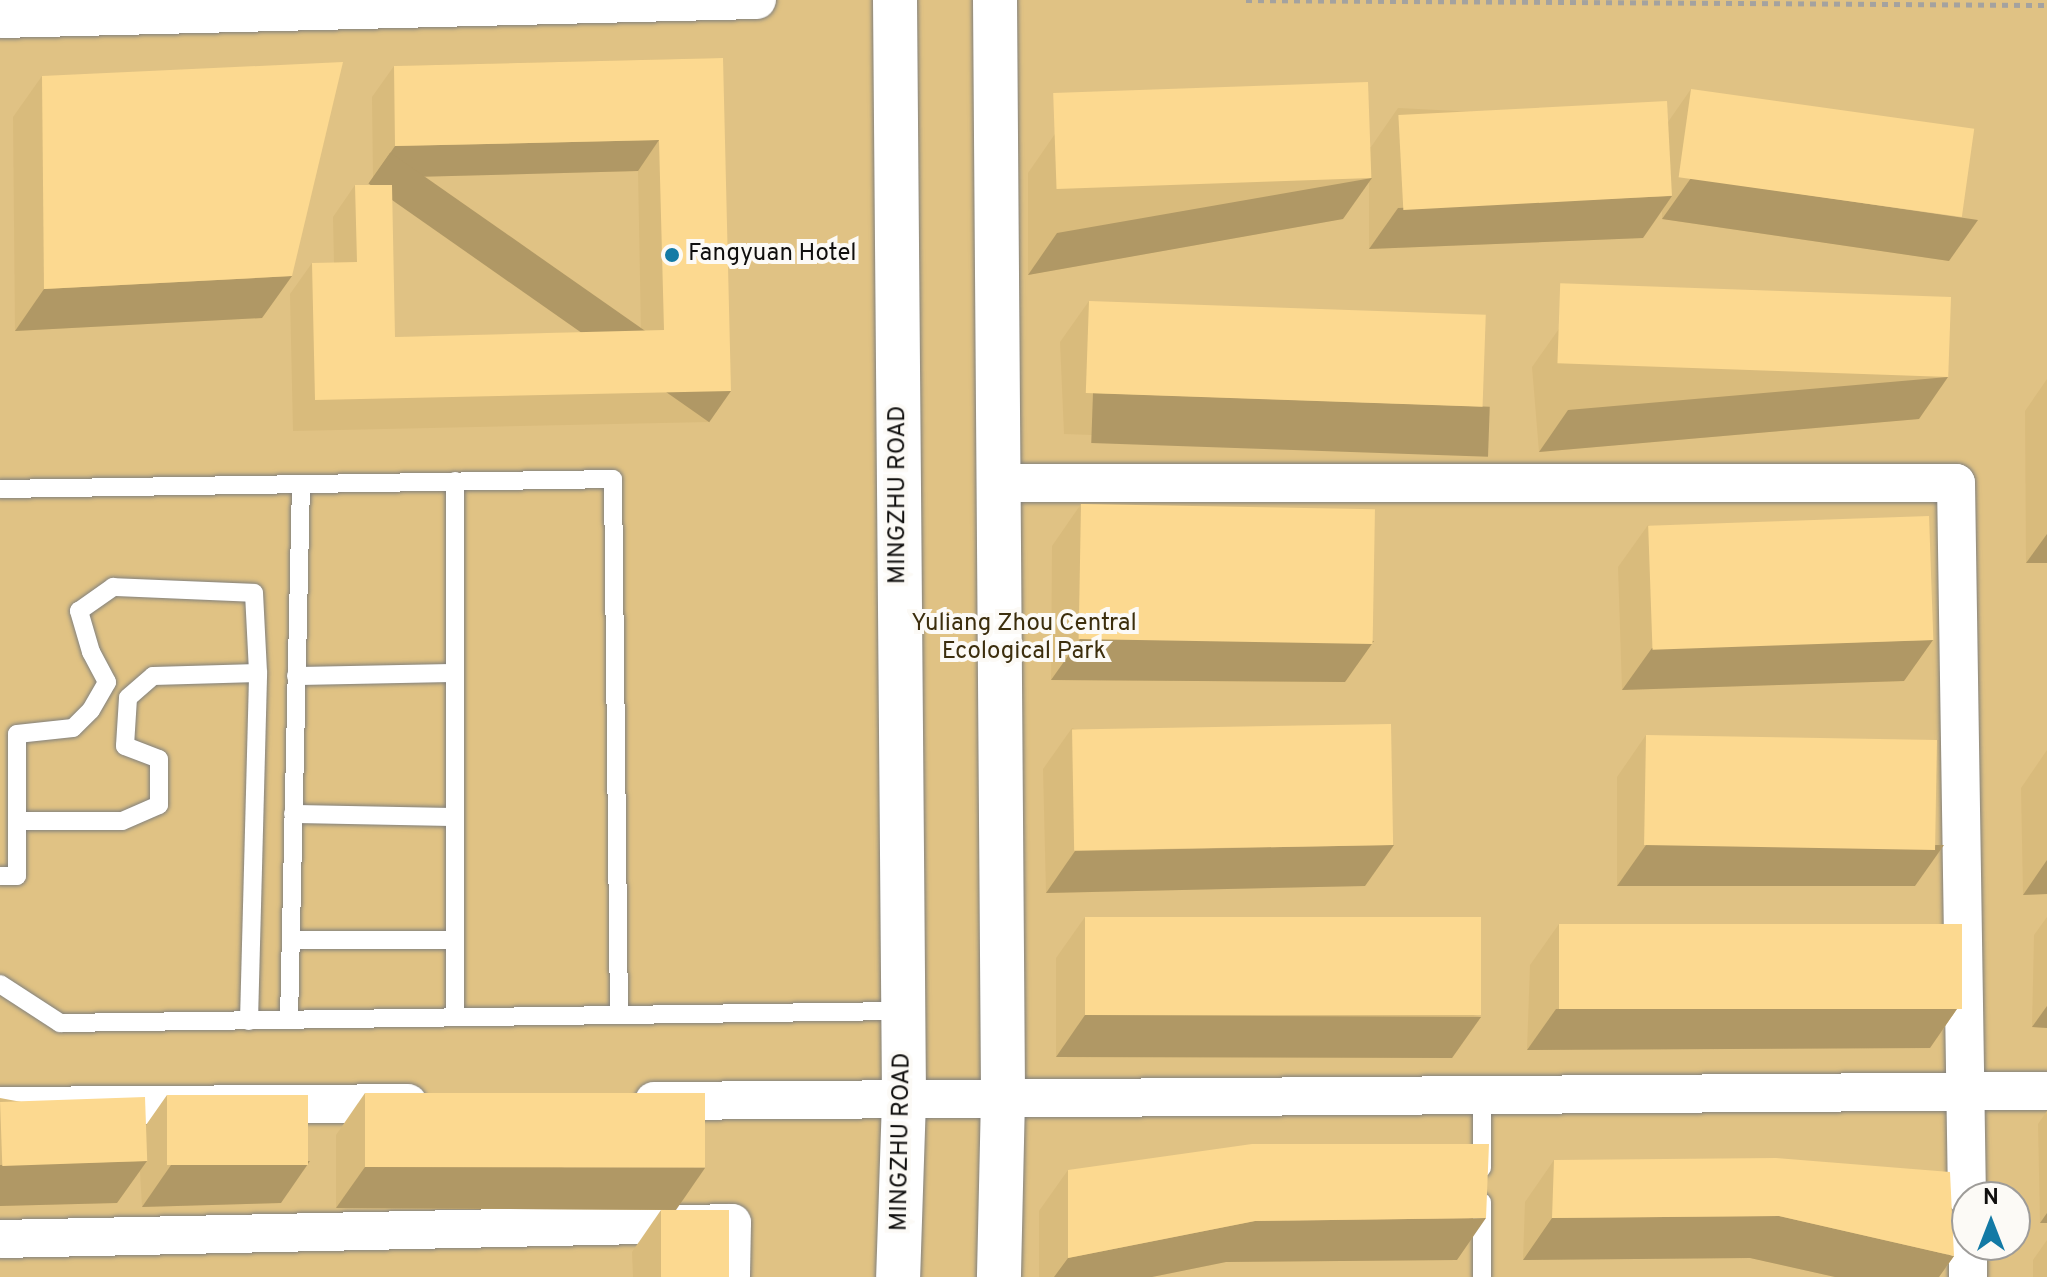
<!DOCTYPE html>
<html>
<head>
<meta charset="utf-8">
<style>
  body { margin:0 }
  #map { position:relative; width:2047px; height:1277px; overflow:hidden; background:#fcfaf6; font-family:Overpass,sans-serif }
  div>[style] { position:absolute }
  .green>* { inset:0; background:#e0c284 }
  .path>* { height:5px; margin-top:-2.5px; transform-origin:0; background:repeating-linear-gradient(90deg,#a4a29f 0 6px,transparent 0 12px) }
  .roads { filter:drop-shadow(0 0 2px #81807c) drop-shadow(0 0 2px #81807c) }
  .service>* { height:18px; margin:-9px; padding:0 9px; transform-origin:9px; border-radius:9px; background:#fff }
  .minor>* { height:38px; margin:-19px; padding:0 19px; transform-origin:19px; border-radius:19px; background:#fff }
  .tertiary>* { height:44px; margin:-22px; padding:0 22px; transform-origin:22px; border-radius:22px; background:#fff }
  .wall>* { inset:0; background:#d9bb7c }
  .shaded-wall>* { inset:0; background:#b09865; transform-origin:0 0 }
  .building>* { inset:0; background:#fcd990; transform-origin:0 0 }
  .dots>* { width:22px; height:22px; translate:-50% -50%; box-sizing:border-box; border:4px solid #fcfaf6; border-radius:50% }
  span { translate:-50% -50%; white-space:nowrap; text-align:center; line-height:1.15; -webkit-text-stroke:8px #fcfaf6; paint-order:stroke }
  .poi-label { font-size:24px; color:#100f0e }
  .left { translate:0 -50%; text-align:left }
  .street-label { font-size:24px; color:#100f0e }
  .park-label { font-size:24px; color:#3c2e0d }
  .north { position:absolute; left:1951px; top:1181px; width:80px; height:80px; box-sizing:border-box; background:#fcfaf6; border:2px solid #9e9c99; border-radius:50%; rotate:0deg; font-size:22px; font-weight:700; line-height:32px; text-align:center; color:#100f0e }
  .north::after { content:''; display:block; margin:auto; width:28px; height:36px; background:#137aa5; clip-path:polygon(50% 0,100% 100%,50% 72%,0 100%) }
</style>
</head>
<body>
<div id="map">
  <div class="green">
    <div style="clip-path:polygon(evenodd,0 0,2047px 0,2047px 1277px,0 1277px,0 0,1967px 1197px,2015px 1197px,2015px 1245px,1967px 1245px,1967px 1197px)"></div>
  </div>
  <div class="path">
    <div style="left:1246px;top:0;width:801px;rotate:0.36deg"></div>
  </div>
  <div class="roads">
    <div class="service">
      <div style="left:455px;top:481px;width:536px;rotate:90deg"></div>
      <div style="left:0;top:489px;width:613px;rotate:-0.93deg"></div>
      <div style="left:613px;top:479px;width:536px;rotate:89.36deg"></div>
      <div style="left:296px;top:676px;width:159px;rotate:-1.1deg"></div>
      <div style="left:293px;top:814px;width:162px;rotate:1.1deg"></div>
      <div style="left:0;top:876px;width:17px"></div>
      <div style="left:17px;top:876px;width:142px;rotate:-90deg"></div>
      <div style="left:17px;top:734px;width:56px;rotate:-6.1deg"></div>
      <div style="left:73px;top:728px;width:25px;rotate:-45deg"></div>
      <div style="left:91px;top:710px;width:32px;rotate:-60deg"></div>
      <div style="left:107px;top:682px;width:34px;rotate:-118deg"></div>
      <div style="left:91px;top:652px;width:43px;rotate:-106.3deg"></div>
      <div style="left:79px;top:611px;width:42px;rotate:-35.2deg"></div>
      <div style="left:113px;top:587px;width:141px;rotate:2.4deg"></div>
      <div style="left:254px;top:593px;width:80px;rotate:87.1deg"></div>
      <div style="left:258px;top:673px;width:105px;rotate:178.4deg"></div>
      <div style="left:153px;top:676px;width:33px;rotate:139deg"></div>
      <div style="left:128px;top:698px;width:48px;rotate:93.6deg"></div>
      <div style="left:125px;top:746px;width:36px;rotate:21deg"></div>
      <div style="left:159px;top:759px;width:46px;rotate:90deg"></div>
      <div style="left:159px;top:805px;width:40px;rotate:156.6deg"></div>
      <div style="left:122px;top:821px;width:105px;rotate:180deg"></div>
      <div style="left:291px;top:940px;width:164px"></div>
      <div style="left:0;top:984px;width:72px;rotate:33deg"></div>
      <div style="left:60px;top:1023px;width:843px;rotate:-0.82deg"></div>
      <div style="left:289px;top:1020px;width:536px;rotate:-88.72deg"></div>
      <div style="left:249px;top:1021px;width:348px;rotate:-88.5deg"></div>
      <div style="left:1482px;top:1095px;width:73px;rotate:90deg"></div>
      <div style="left:1482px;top:1202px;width:75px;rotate:90deg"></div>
    </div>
    <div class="minor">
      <div style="left:0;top:19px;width:757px;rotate:-1.44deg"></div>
      <div style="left:999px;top:483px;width:957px"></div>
      <div style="left:1956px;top:483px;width:714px;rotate:89.12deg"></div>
      <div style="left:654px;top:1101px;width:1393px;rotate:-0.41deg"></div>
      <div style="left:0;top:1106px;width:408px;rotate:-0.4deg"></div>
      <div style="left:0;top:1239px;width:732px;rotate:-1.25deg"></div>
      <div style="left:732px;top:1223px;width:54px;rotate:91.1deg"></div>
      <div style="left:1968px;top:1245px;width:32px;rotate:90deg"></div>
    </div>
    <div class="tertiary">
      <div style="left:895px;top:0;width:1100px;rotate:89.53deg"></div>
      <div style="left:904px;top:1100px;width:177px;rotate:91.9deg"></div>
      <div style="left:995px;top:0;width:1098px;rotate:89.58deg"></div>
      <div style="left:1003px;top:1098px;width:179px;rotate:91.3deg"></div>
    </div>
  </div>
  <div class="wall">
    <div style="clip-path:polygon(723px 58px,709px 422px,293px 431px,290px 294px,312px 263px,334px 263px,333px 217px,355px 185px,395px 337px,641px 331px,638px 171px,373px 178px,372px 97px,394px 66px)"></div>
    <div style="clip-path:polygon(42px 76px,292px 276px,262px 318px,15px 331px,13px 117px)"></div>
    <div style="clip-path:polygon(1691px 89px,1949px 261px,1662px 219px,1662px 211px,1643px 238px,1369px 249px,1369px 182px,1343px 219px,1028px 275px,1028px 173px,1057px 131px,1371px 147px,1398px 108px,1668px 122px)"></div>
    <div style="clip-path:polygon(1089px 301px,1461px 448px,1064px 434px,1060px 342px)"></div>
    <div style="clip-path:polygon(1561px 326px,1948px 377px,1919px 419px,1539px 452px,1532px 367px)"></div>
    <div style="clip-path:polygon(2047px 379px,2047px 563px,2026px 563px,2025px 411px)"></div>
    <div style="clip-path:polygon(1081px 504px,1374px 641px,1345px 682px,1051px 680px,1052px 546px)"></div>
    <div style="clip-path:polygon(1648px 525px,1933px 640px,1904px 681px,1622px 690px,1618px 567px)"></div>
    <div style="clip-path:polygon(1072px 728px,1394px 845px,1365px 886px,1046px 893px,1043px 769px)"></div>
    <div style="clip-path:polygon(1646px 735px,1915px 886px,1617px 886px,1617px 777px)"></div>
    <div style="clip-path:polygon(2047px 750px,2047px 894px,2023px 895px,2021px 788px)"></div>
    <div style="clip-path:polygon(1085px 917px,1481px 1017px,1452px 1058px,1056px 1057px,1056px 958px)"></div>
    <div style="clip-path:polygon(2047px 917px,2047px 1028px,2032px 1027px,2034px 935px)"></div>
    <div style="clip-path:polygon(1559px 924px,1959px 1006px,1930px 1048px,1527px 1050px,1530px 965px)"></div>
    <div style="clip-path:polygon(365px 1093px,676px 1210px,336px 1208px,336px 1135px)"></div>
    <div style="clip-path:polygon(167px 1095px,281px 1203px,142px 1207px,140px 1171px,117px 1203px,0 1206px,0 1098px,146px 1125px)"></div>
    <div style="clip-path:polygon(2047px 1111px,2047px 1223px,2040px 1223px,2038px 1124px)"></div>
    <div style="clip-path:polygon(1554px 1160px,1954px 1256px,1939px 1277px,1835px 1277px,1750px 1258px,1523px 1260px,1525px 1202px)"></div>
    <div style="clip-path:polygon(1068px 1170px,1457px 1260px,1226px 1262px,1152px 1277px,1039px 1277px,1039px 1211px)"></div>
    <div style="clip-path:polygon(661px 1210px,729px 1277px,633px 1277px,632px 1252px)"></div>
    <div style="clip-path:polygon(2047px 1240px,2047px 1277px,2033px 1277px,2033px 1260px)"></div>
  </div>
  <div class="shaded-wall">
    <div style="clip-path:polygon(659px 140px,638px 171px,373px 178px,395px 146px)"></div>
    <div style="clip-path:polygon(1372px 178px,1343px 219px,1028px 275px,1057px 233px)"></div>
    <div style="clip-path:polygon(1691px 178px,1978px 220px,1949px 261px,1662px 219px)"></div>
    <div style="clip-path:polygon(1672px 196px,1643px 238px,1369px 249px,1398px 208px)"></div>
    <div style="clip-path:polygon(292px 276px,262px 318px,15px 331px,44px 289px)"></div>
    <div style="clip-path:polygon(1948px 377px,1919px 419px,1539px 452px,1568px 410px)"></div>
    <div style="left:731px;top:391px;width:38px;height:416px;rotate:125deg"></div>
    <div style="left:1093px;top:393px;width:397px;height:50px;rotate:2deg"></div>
    <div style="clip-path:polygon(2047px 534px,2047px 563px,2026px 563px)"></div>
    <div style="clip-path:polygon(1080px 639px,1374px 641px,1345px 682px,1051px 680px)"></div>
    <div style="clip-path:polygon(1933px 640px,1904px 681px,1622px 690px,1652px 648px)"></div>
    <div style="clip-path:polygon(1394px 845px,1365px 886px,1046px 893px,1075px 851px)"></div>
    <div style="clip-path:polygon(1646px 845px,1944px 845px,1915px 886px,1617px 886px)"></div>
    <div style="clip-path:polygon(2047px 860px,2047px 894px,2023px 895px)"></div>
    <div style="clip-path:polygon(1959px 1006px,1930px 1048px,1527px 1050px,1556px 1009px)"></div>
    <div style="clip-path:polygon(2047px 1006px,2047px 1028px,2032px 1027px)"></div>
    <div style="clip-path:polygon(1085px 1015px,1481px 1017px,1452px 1058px,1056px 1057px)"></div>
    <div style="clip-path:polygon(147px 1161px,117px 1203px,0 1206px,0 1165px)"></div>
    <div style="clip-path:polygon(310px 1161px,281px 1203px,142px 1207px,171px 1165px)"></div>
    <div style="clip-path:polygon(365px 1167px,705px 1168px,676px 1210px,336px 1208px)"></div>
    <div style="clip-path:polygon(2047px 1213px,2047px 1223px,2040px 1223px)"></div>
    <div style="clip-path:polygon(1779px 1216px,1954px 1256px,1939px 1277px,1835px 1277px,1750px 1258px,1523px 1260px,1552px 1218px)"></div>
    <div style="clip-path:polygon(1486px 1218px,1457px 1260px,1226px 1262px,1152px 1277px,1054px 1277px,1068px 1258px,1255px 1221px)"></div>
  </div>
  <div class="building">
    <div style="clip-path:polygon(723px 58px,731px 391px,315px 400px,312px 263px,357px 262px,355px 185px,392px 185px,395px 337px,664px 330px,659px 140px,395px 146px,394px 66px)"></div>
    <div style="clip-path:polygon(343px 62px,292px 276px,44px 289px,42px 76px)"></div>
    <div style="left:1368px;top:82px;width:96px;height:315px;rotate:88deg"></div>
    <div style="left:1691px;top:89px;width:286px;height:89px;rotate:8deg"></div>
    <div style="left:1667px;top:101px;width:95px;height:269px;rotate:87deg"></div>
    <div style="left:1951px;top:297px;width:80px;height:391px;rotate:92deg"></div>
    <div style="left:1089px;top:301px;width:397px;height:92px;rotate:2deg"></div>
    <div style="left:1081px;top:504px;width:294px;height:135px;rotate:1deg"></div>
    <div style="left:1929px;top:516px;width:124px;height:281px;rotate:88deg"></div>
    <div style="left:1391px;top:724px;width:121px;height:319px;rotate:89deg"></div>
    <div style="left:1646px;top:735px;width:291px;height:110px;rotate:1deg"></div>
    <div style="left:1085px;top:917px;width:396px;height:98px"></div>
    <div style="left:1559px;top:924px;width:403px;height:85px"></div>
    <div style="left:365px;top:1093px;width:340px;height:74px"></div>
    <div style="left:167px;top:1095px;width:141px;height:70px"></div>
    <div style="left:145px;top:1097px;width:64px;height:145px;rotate:88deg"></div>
    <div style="clip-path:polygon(1252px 1144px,1489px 1144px,1486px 1218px,1255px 1221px,1068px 1258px,1068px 1170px)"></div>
    <div style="clip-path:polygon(1776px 1158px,1950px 1172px,1954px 1256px,1779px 1216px,1552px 1218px,1554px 1160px)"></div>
    <div style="left:661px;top:1210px;width:68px;height:67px"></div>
  </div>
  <div class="dots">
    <div style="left:672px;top:255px;background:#137aa5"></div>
  </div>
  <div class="poi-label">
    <span class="left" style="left:688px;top:255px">Fangyuan Hotel</span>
  </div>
  <div class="street-label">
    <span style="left:899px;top:495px;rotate:-90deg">MINGZHU ROAD</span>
    <span style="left:902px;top:1142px;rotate:-89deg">MINGZHU ROAD</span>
  </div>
  <div class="park-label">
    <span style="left:1024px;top:639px">Yuliang Zhou Central<br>Ecological Park</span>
  </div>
  <div class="north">N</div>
</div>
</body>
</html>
